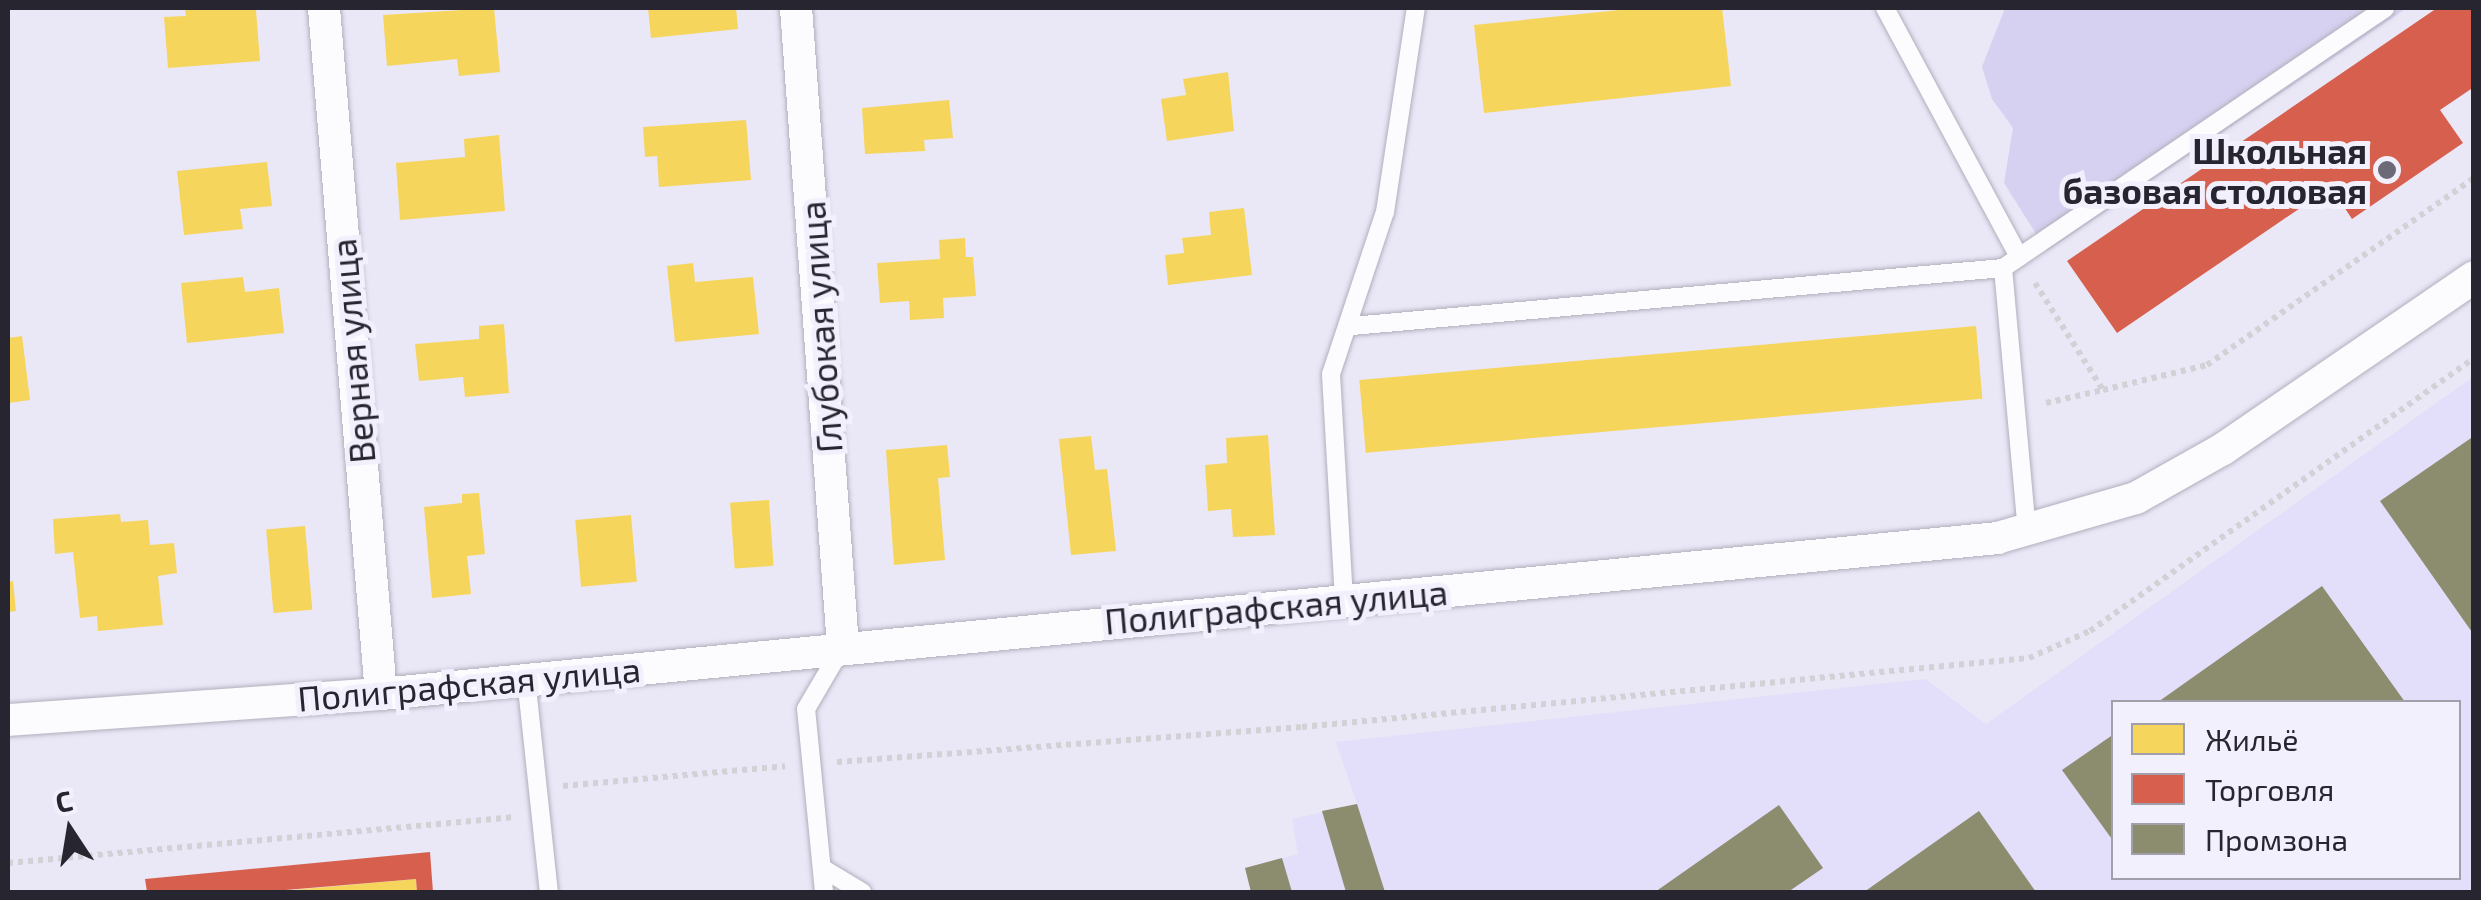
<!DOCTYPE html>
<html>
<head>
<meta charset="utf-8">
<style>
  body { margin:0 }
  #map { position:relative; width:2481px; height:900px; overflow:hidden; background:#eae7f7; font-family:"Exo 2",sans-serif }
  div>[style] { position:absolute }
  .built>* { inset:0; background:#e3def9 }
  .green>* { inset:0; background:#d6d1f0 }
  .homes>* { inset:0; background:#f6d55c; transform-origin:0 0 }
  .shops>* { inset:0; background:#d6604d }
  .industry>* { inset:0; background:#8c8c6e }
  .path>* { height:6px; margin-top:-3px; transform-origin:0; background:repeating-linear-gradient(90deg,#d1d1d6 0 5px,transparent 0 10px) }
  .roads { filter:drop-shadow(0 0 2px #b2afbc) drop-shadow(0 0 2px #b2afbc) }
  .service>* { height:18px; margin:-9px; padding:0 9px; transform-origin:9px; border-radius:9px; background:#fcfbfe }
  .minor>* { height:32px; margin:-16px; padding:0 16px; transform-origin:16px; border-radius:16px; background:#fcfbfe }
  .dots>* { width:28px; height:28px; translate:-50% -50%; box-sizing:border-box; border:5px solid #f2f0fc; border-radius:50% }
  span { translate:-50% -50%; white-space:nowrap; text-align:center; line-height:1.15; -webkit-text-stroke:10px #f2f0fc; paint-order:stroke }
  .poi-label { font-size:35px; color:#272630; font-weight:700 }
  .right { translate:-100% -50%; text-align:right }
  .street-label { font-size:35px; color:#272630 }
  .frame { position:absolute; inset:0; border:10px solid #272630; pointer-events:none }
  .legend { position:absolute; left:2111px; top:700px; width:350px; height:180px; box-sizing:border-box; background:#f2f0fc; border:2px solid #a19faa; margin:0; padding:12px 18px; list-style:none; font-size:30px; color:#272630 }
  .legend li { display:flex; align-items:center; gap:20px; height:50px }
  .legend b { width:50px; border:2px solid #a19faa }
  .north { position:absolute; left:20px; top:780px; width:100px; height:100px; -webkit-text-stroke:8px #f2f0fc; paint-order:stroke; rotate:348deg; font-size:28px; font-weight:700; line-height:40px; text-align:center; color:#272630 }
  .north::after { content:''; display:block; margin:auto; width:35px; height:45px; background:#272630; clip-path:polygon(50% 0,100% 100%,50% 72%,0 100%) }
</style>
</head>
<body>
<div id="map">
  <div class="built">
    <div style="clip-path:polygon(evenodd,2473px 377px,2473px 892px,1251px 892px,1245px 868px,1298px 854px,1292px 819px,1357px 804px,1336px 742px,1925px 679px,1986px 724px,2473px 377px,2114px 702px,2458px 702px,2458px 878px,2114px 878px,2114px 702px)"></div>
  </div>
  <div class="green">
    <div style="clip-path:polygon(2005px 8px,2407px 8px,2047px 251px,2004px 183px,2013px 128px,1992px 99px,1982px 67px)"></div>
  </div>
  <div class="homes">
    <div style="clip-path:polygon(185px 8px,256px 10px,260px 61px,168px 68px,164px 17px,186px 16px)"></div>
    <div style="clip-path:polygon(494px 8px,500px 72px,459px 76px,457px 59px,387px 66px,383px 15px)"></div>
    <div style="clip-path:polygon(648px 8px,736px 8px,738px 29px,651px 38px)"></div>
    <div style="clip-path:polygon(1639px 8px,1722px 8px,1731px 86px,1484px 113px,1474px 25px)"></div>
    <div style="clip-path:polygon(1228px 72px,1234px 131px,1167px 141px,1161px 99px,1186px 95px,1183px 79px)"></div>
    <div style="clip-path:polygon(949px 100px,953px 138px,924px 140px,925px 151px,865px 154px,862px 108px)"></div>
    <div style="clip-path:polygon(746px 120px,751px 180px,659px 187px,657px 156px,645px 157px,643px 127px)"></div>
    <div style="clip-path:polygon(499px 135px,505px 211px,400px 220px,396px 163px,465px 157px,464px 139px)"></div>
    <div style="clip-path:polygon(267px 162px,272px 206px,240px 209px,243px 229px,184px 235px,177px 171px)"></div>
    <div style="clip-path:polygon(1244px 208px,1252px 275px,1168px 285px,1165px 255px,1184px 253px,1182px 238px,1211px 235px,1209px 212px)"></div>
    <div style="clip-path:polygon(965px 238px,966px 257px,973px 257px,976px 296px,943px 298px,944px 318px,910px 320px,909px 301px,880px 303px,877px 263px,940px 259px,939px 240px)"></div>
    <div style="clip-path:polygon(693px 263px,695px 282px,753px 277px,759px 334px,675px 342px,667px 266px)"></div>
    <div style="clip-path:polygon(243px 277px,245px 292px,279px 288px,284px 333px,187px 343px,181px 283px)"></div>
    <div style="clip-path:polygon(504px 324px,509px 393px,465px 397px,463px 377px,419px 381px,415px 344px,479px 339px,479px 326px)"></div>
    <div style="left:1976px;top:326px;width:73px;height:619px;rotate:85deg"></div>
    <div style="clip-path:polygon(22px 336px,30px 400px,8px 403px,8px 338px)"></div>
    <div style="clip-path:polygon(1268px 435px,1275px 535px,1233px 537px,1231px 509px,1208px 511px,1205px 465px,1227px 463px,1226px 438px)"></div>
    <div style="clip-path:polygon(1091px 436px,1095px 470px,1107px 469px,1116px 551px,1071px 555px,1059px 439px)"></div>
    <div style="clip-path:polygon(947px 445px,950px 477px,938px 478px,945px 560px,894px 565px,886px 450px)"></div>
    <div style="clip-path:polygon(479px 493px,485px 554px,467px 556px,471px 594px,432px 598px,424px 507px,462px 503px,462px 494px)"></div>
    <div style="left:769px;top:500px;width:66px;height:39px;rotate:86deg"></div>
    <div style="clip-path:polygon(120px 514px,121px 522px,148px 520px,150px 545px,174px 543px,177px 573px,158px 576px,163px 625px,98px 631px,97px 616px,80px 618px,73px 552px,55px 554px,53px 519px)"></div>
    <div style="left:631px;top:515px;width:67px;height:56px;rotate:85deg"></div>
    <div style="left:305px;top:526px;width:84px;height:39px;rotate:85deg"></div>
    <div style="clip-path:polygon(13px 581px,16px 611px,8px 612px,8px 582px)"></div>
    <div style="clip-path:polygon(416px 879px,417px 892px,292px 892px,292px 890px)"></div>
  </div>
  <div class="shops">
    <div style="clip-path:polygon(2437px 8px,2474px 8px,2474px 87px,2440px 110px,2463px 143px,2352px 219px,2331px 187px,2117px 333px,2067px 261px)"></div>
    <div style="clip-path:polygon(430px 852px,433px 892px,417px 892px,416px 879px,262px 892px,147px 892px,145px 879px)"></div>
  </div>
  <div class="industry">
    <div style="clip-path:polygon(2474px 436px,2474px 635px,2380px 501px)"></div>
    <div style="clip-path:polygon(2322px 586px,2405px 702px,2158px 702px)"></div>
    <div style="clip-path:polygon(2114px 734px,2114px 842px,2062px 770px)"></div>
    <div style="clip-path:polygon(1357px 804px,1385px 892px,1346px 892px,1322px 811px)"></div>
    <div style="clip-path:polygon(1779px 805px,1823px 868px,1788px 892px,1655px 892px)"></div>
    <div style="clip-path:polygon(1979px 811px,2036px 892px,1864px 892px)"></div>
    <div style="clip-path:polygon(1282px 858px,1292px 892px,1251px 892px,1245px 868px)"></div>
  </div>
  <div class="path">
    <div style="left:2035px;top:283px;width:127px;rotate:57.6deg"></div>
    <div style="left:2103px;top:390px;width:107px;rotate:-13.5deg"></div>
    <div style="left:2207px;top:365px;width:326px;rotate:-35deg"></div>
    <div style="left:2046px;top:403px;width:58px;rotate:-12.8deg"></div>
    <div style="left:837px;top:762px;width:466px;rotate:-4.3deg"></div>
    <div style="left:1302px;top:727px;width:730px;rotate:-5.42deg"></div>
    <div style="left:2029px;top:658px;width:67px;rotate:-23.9deg"></div>
    <div style="left:2090px;top:631px;width:471px;rotate:-35.4deg"></div>
    <div style="left:563px;top:786px;width:223px;rotate:-5.1deg"></div>
    <div style="left:8px;top:863px;width:508px;rotate:-5.19deg"></div>
  </div>
  <div class="roads">
    <div class="service">
      <div style="left:1885px;top:8px;width:283px;rotate:61.7deg"></div>
      <div style="left:2003px;top:268px;width:462px;rotate:-34.2deg"></div>
      <div style="left:1352px;top:326px;width:654px;rotate:-5.09deg"></div>
      <div style="left:2003px;top:268px;width:265px;rotate:84.8deg"></div>
      <div style="left:1344px;top:600px;width:226px;rotate:-93.3deg"></div>
      <div style="left:1331px;top:374px;width:171px;rotate:-71.6deg"></div>
      <div style="left:1385px;top:212px;width:206px;rotate:-81.4deg"></div>
      <div style="left:526px;top:678px;width:215px;rotate:83.9deg"></div>
      <div style="left:822px;top:868px;width:47px;rotate:31deg"></div>
      <div style="left:824px;top:892px;width:184px;rotate:-95.6deg"></div>
      <div style="left:806px;top:709px;width:73px;rotate:-59.6deg"></div>
    </div>
    <div class="minor">
      <div style="left:324px;top:8px;width:688px;rotate:85.25deg"></div>
      <div style="left:796px;top:8px;width:640px;rotate:85.79deg"></div>
      <div style="left:8px;top:720px;width:374px;rotate:-4deg"></div>
      <div style="left:381px;top:694px;width:1624px;rotate:-5.51deg"></div>
      <div style="left:1997px;top:538px;width:145px;rotate:-16.1deg"></div>
      <div style="left:2136px;top:498px;width:100px;rotate:-29.4deg"></div>
      <div style="left:2223px;top:449px;width:304px;rotate:-34.4deg"></div>
    </div>
  </div>
  <div class="dots">
    <div style="left:2387px;top:170px;background:#6b6a76"></div>
  </div>
  <div class="poi-label">
    <span class="right" style="left:2367px;top:170px">Школьная<br>базовая столовая</span>
  </div>
  <div class="street-label">
    <span style="left:820px;top:327px;rotate:-94deg">Глубокая улица</span>
    <span style="left:352px;top:351px;rotate:-95deg">Верная улица</span>
    <span style="left:1276px;top:606px;rotate:-5deg">Полиграфская улица</span>
    <span style="left:469px;top:683px;rotate:-5deg">Полиграфская улица</span>
  </div>
  <div class="frame"></div>
  <ul class="legend">
  <li><b style="height:28px;background:#f6d55c"></b>Жильё</li>
  <li><b style="height:28px;background:#d6604d"></b>Торговля</li>
  <li><b style="height:28px;background:#8c8c6e"></b>Промзона</li>
  </ul>
  <div class="north">С</div>
</div>
</body>
</html>
